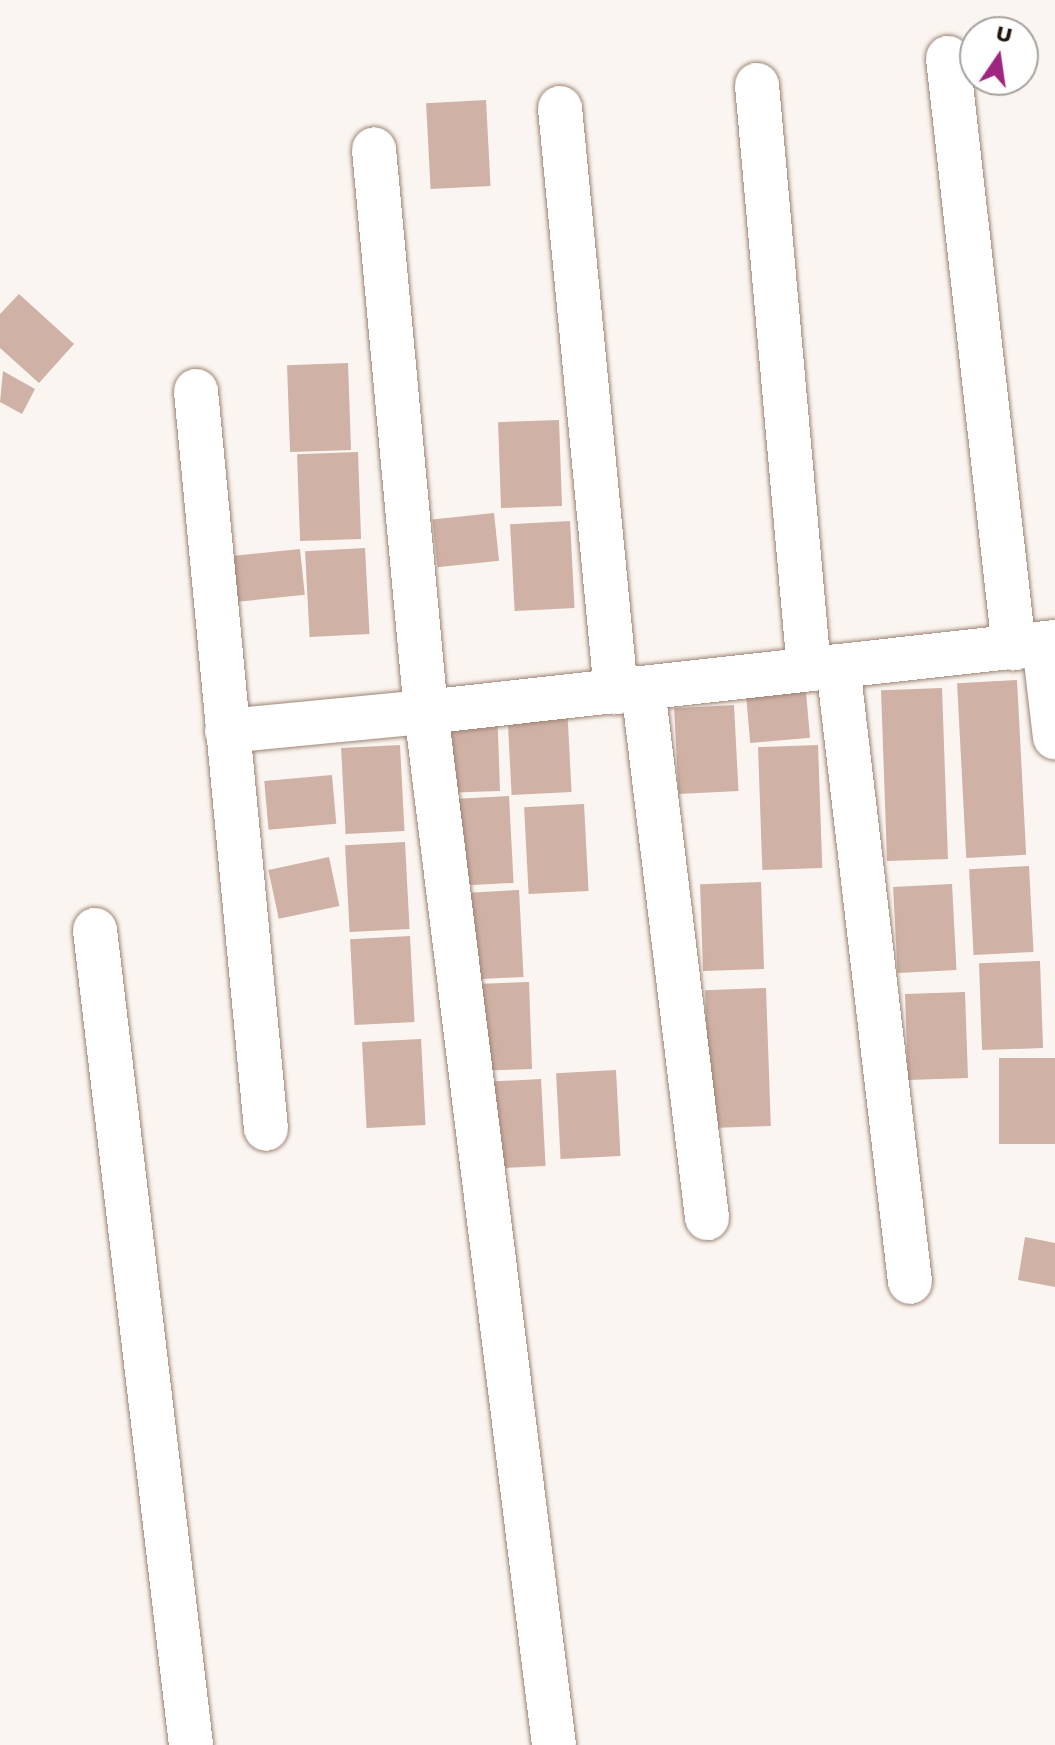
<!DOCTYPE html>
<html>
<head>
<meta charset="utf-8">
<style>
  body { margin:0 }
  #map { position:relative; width:1055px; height:1745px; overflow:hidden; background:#fbf5f1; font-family:"Work Sans",sans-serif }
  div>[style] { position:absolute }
  .building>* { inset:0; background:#cfb1a5; transform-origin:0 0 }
  .roads { filter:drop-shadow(0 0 2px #9c8372) drop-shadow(0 0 2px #9c8372) }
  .street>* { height:44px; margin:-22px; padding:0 22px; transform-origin:22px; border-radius:22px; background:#fff }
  span { translate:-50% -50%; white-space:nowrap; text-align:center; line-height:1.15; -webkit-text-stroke:8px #fff; paint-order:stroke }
  .north { position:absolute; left:959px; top:16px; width:80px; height:80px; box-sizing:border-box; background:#fff; border:2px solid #a6a29f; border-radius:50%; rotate:13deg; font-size:22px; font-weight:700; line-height:32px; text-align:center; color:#211710 }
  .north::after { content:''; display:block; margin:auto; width:28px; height:36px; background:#9f267e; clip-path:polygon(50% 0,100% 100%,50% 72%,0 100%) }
</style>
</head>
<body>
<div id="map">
  <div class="building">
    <div style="left:486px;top:100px;width:86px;height:60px;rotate:87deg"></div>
    <div style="clip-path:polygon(19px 294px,74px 344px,39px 383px,0 348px,0 314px)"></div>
    <div style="left:348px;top:363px;width:87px;height:61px;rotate:88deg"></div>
    <div style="clip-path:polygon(3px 371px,35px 389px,22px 414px,0 402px)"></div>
    <div style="left:559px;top:420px;width:86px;height:61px;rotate:88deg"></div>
    <div style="left:358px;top:452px;width:87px;height:61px;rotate:88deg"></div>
    <div style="left:494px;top:513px;width:48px;height:62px;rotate:84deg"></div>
    <div style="left:570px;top:521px;width:87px;height:60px;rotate:87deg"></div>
    <div style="left:365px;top:548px;width:86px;height:60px;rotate:87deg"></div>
    <div style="left:300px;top:549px;width:46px;height:70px;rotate:84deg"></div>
    <div style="left:1017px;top:680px;width:175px;height:60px;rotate:87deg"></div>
    <div style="left:942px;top:688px;width:171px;height:61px;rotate:88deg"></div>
    <div style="left:806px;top:692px;width:46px;height:60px;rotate:85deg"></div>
    <div style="left:497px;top:705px;width:86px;height:61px;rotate:88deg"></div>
    <div style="left:567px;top:705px;width:87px;height:60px;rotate:87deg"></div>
    <div style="left:734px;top:705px;width:86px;height:60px;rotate:87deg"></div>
    <div style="left:400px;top:745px;width:86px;height:59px;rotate:87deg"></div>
    <div style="left:818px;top:745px;width:123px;height:60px;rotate:88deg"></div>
    <div style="left:332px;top:775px;width:49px;height:68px;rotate:85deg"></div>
    <div style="left:509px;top:796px;width:87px;height:60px;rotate:87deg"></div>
    <div style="left:584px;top:804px;width:87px;height:60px;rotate:87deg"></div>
    <div style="left:405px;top:842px;width:87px;height:60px;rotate:87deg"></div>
    <div style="left:329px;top:857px;width:50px;height:62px;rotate:78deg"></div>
    <div style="left:1029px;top:866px;width:86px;height:60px;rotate:87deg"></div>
    <div style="left:761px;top:882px;width:87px;height:61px;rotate:88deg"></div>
    <div style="left:952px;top:884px;width:86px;height:59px;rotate:87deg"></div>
    <div style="left:519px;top:890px;width:87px;height:60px;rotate:87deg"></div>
    <div style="left:410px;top:936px;width:86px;height:60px;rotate:87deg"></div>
    <div style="left:1040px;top:961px;width:87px;height:61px;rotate:88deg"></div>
    <div style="left:529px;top:982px;width:87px;height:61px;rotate:88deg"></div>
    <div style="left:766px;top:988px;width:138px;height:61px;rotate:88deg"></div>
    <div style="left:965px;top:992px;width:86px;height:60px;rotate:88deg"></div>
    <div style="left:421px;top:1039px;width:86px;height:59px;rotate:87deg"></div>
    <div style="left:1055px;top:1058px;width:86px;height:56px;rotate:90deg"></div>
    <div style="left:616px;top:1070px;width:86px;height:60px;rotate:87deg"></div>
    <div style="left:541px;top:1079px;width:87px;height:59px;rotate:87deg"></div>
    <div style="clip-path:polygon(1025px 1237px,1055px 1243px,1055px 1287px,1018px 1280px)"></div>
  </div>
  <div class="roads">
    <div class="street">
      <div style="left:948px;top:58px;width:594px;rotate:83.62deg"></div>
      <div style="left:757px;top:85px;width:586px;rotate:84.91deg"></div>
      <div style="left:560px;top:108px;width:587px;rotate:84.52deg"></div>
      <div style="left:196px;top:391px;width:741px;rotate:84.58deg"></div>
      <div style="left:1044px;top:644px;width:94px;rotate:83.3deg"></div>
      <div style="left:838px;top:666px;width:620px;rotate:83.33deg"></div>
      <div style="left:643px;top:688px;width:534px;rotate:83.11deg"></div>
      <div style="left:227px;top:731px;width:200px;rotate:-5.5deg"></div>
      <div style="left:426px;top:712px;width:565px;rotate:-95.28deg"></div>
      <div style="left:95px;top:930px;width:821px;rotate:83.28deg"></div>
      <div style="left:554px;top:1745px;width:1041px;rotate:-97.06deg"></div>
      <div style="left:426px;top:712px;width:633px;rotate:-6.35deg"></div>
    </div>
  </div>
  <div class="north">U</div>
</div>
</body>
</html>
